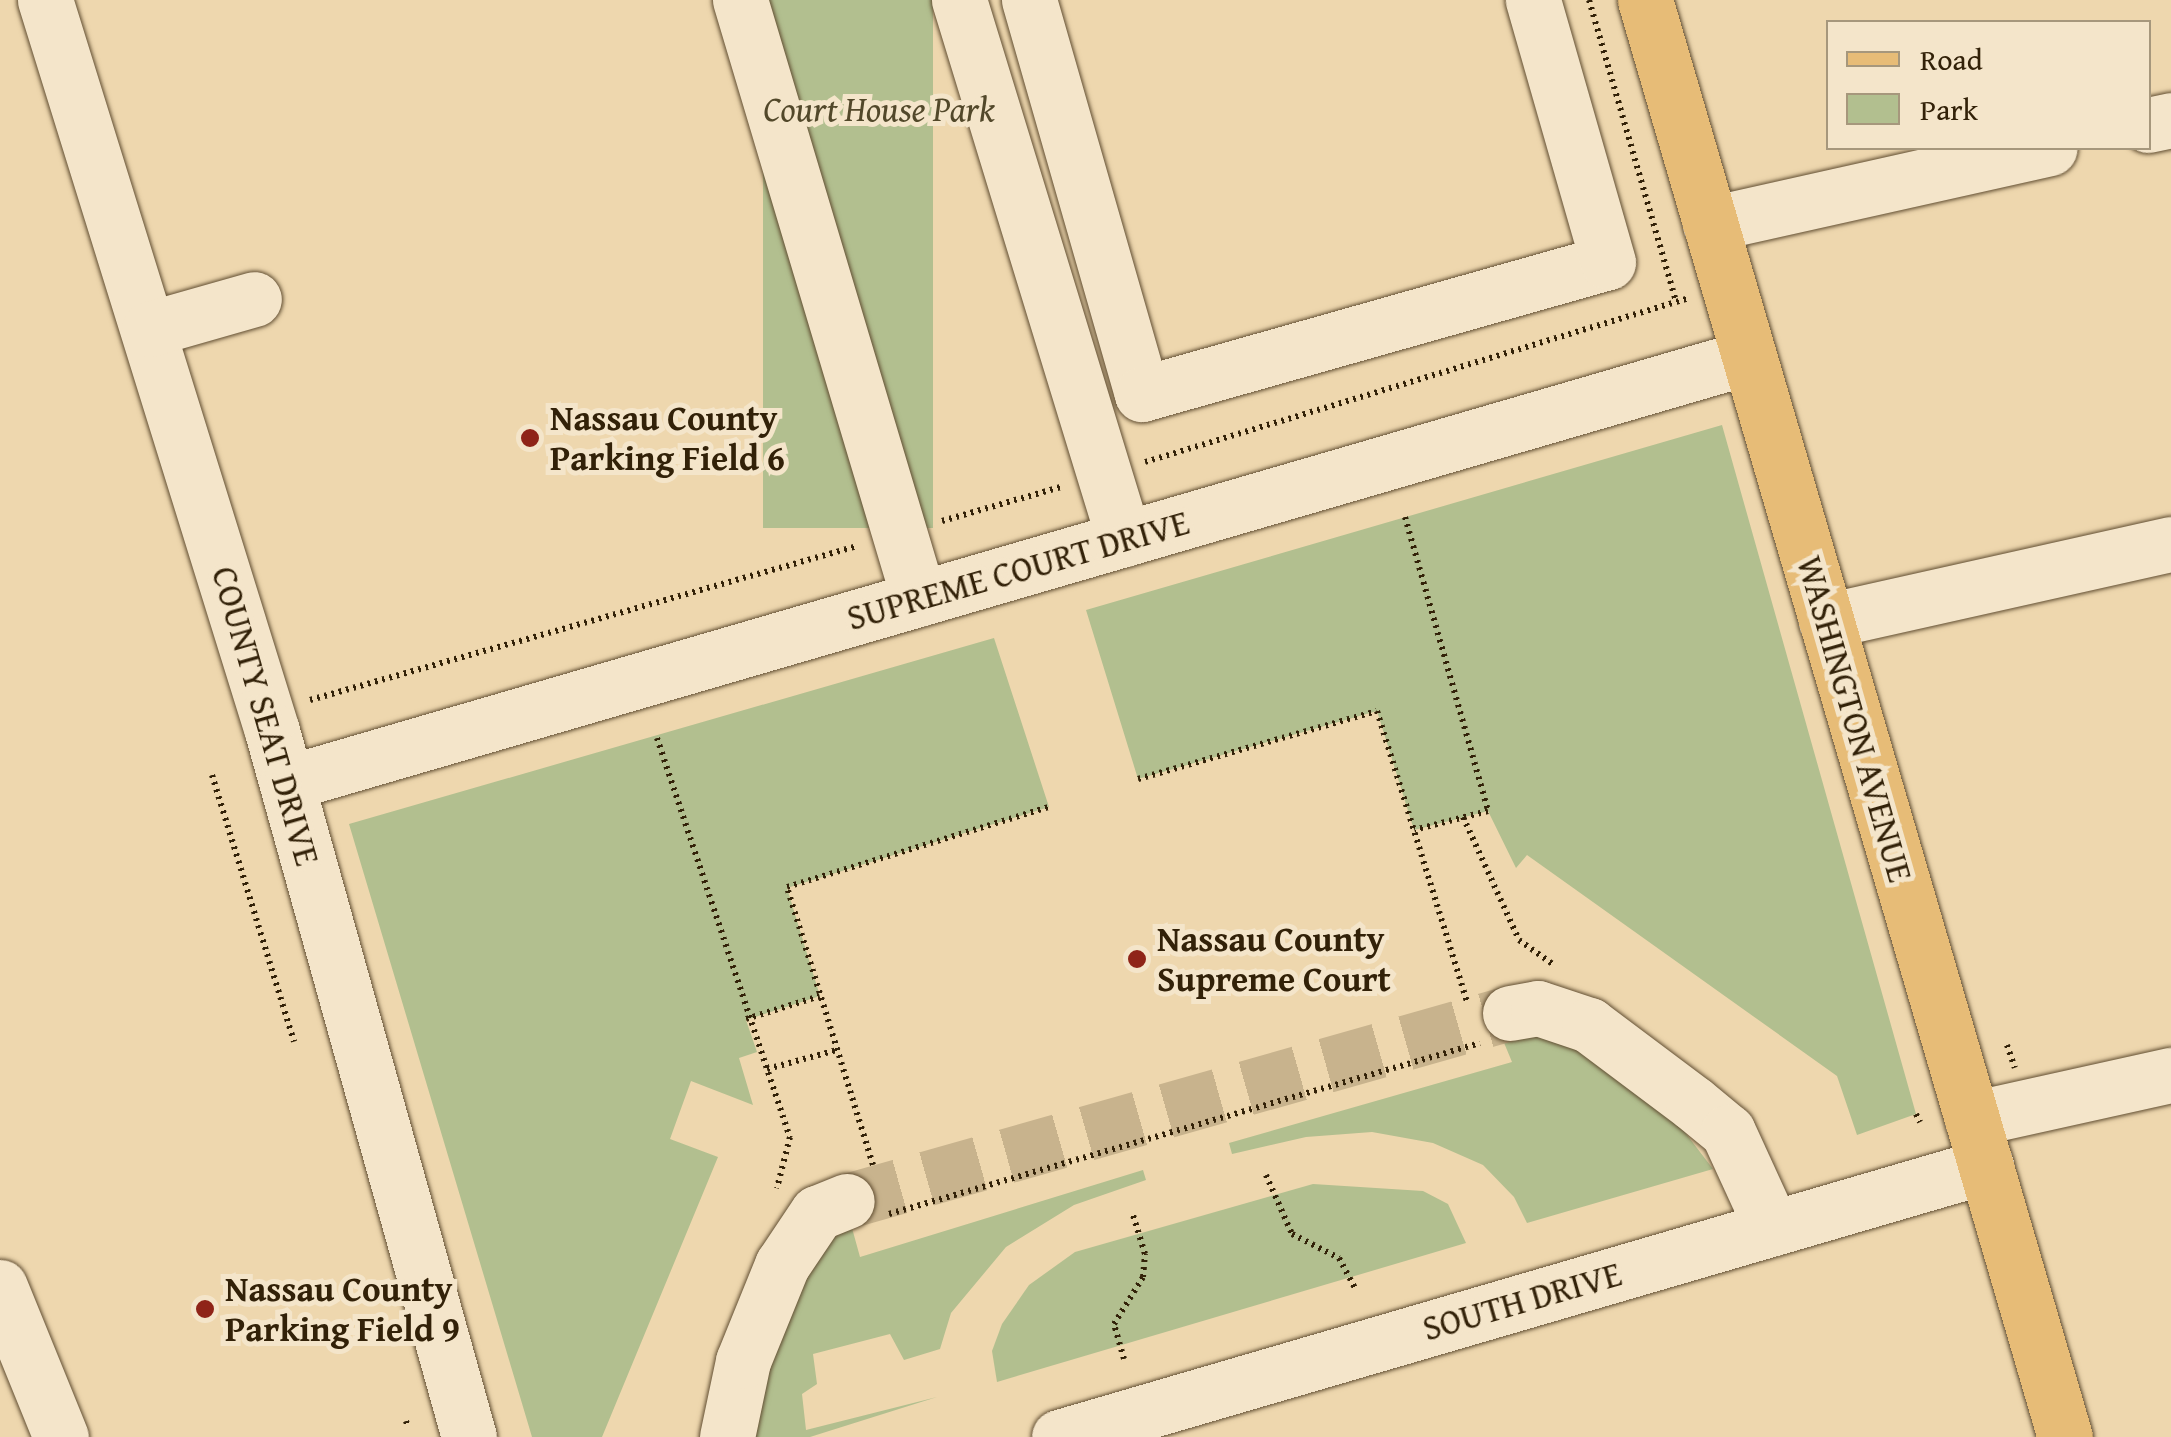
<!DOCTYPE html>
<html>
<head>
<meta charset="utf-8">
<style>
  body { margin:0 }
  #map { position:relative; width:2171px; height:1437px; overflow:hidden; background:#eed7ae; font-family:"Gentium Book Plus",serif }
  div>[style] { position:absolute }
  .green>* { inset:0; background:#b2bf8f; transform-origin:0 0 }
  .minor-tunnel>* { height:55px; margin-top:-27.5px; transform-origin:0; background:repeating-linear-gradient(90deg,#c8b38d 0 55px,transparent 0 83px) }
  .path>* { height:6px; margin-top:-3px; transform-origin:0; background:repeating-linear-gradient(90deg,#322108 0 2.5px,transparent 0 7.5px) }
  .roads { filter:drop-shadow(0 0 2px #614e32) drop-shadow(0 0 2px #614e32) }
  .minor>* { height:55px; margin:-27.5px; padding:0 27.5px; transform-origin:27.5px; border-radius:27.5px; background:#f4e5ca }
  .major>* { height:55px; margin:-27.5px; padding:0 27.5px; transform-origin:27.5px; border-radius:27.5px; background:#e7bc77 }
  .dots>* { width:28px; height:28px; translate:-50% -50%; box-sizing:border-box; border:5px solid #f4e5ca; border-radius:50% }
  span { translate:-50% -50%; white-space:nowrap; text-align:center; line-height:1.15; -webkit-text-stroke:10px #f4e5ca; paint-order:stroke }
  .park-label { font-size:35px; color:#52482a; font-style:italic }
  .poi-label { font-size:35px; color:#322108; font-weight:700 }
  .left { translate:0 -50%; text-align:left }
  .street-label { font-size:35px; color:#322108 }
  .legend { position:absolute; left:1826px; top:20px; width:325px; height:130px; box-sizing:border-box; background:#f4e5ca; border:2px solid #a6977c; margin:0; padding:12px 18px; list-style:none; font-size:30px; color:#322108 }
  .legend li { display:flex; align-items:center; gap:20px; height:50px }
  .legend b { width:50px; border:2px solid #a6977c }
</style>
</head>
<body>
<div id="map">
  <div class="green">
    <div style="left:763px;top:0;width:170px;height:528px"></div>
    <div style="clip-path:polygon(1722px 425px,1916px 1114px,1857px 1135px,1837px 1076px,1527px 855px,1516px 868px,1488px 811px,1414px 830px,1377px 711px,1138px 779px,1086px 610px)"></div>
    <div style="clip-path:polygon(994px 638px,1049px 807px,787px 888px,820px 996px,746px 1020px,757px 1052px,739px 1058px,753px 1105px,691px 1081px,670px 1139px,718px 1157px,602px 1437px,532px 1437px,349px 824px)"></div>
    <div style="clip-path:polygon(1545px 1028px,1674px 1118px,1713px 1169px,1527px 1223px,1514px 1197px,1483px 1165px,1433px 1143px,1372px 1132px,1306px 1137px,1232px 1154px,1229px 1143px,1512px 1062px,1500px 1033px)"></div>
    <div style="clip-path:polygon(1143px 1170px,1146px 1180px,1074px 1205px,1006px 1247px,951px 1313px,940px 1349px,904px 1360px,890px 1334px,813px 1354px,817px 1384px,802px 1394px,806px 1430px,937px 1397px,810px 1437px,748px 1437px,759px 1384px,819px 1244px,852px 1228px,860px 1257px)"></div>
    <div style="clip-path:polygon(1313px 1184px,1423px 1191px,1448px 1204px,1466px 1243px,997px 1382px,992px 1351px,1002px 1324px,1029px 1285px,1075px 1252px)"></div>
  </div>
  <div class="minor-tunnel">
    <div style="left:847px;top:1201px;width:689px;rotate:-15.83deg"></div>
  </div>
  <div class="path">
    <div style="left:1589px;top:0;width:314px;rotate:73.9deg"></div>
    <div style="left:1145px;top:462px;width:568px;rotate:-16.78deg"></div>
    <div style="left:1405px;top:517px;width:305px;rotate:74.2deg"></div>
    <div style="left:1488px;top:811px;width:76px;rotate:165.6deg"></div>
    <div style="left:942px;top:521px;width:127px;rotate:-16deg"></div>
    <div style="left:310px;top:700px;width:568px;rotate:-15.72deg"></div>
    <div style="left:657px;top:738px;width:421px;rotate:71.6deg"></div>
    <div style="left:790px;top:1137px;width:53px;rotate:104.3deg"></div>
    <div style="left:212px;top:775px;width:279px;rotate:72.9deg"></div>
    <div style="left:1138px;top:779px;width:248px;rotate:-15.9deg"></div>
    <div style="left:1377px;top:711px;width:305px;rotate:72.8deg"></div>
    <div style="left:1463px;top:817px;width:135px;rotate:65.5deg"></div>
    <div style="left:1519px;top:940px;width:43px;rotate:35.5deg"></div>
    <div style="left:746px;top:1019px;width:77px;rotate:-17.3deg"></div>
    <div style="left:2007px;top:1045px;width:24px;rotate:71deg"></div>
    <div style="left:767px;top:1069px;width:73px;rotate:-15.2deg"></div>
    <div style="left:1916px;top:1114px;width:9px;rotate:63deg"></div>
    <div style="left:873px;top:1165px;width:291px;rotate:-107.2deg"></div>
    <div style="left:787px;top:887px;width:274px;rotate:-17deg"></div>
    <div style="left:1266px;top:1175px;width:64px;rotate:66.2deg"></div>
    <div style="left:1292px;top:1234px;width:53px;rotate:27.1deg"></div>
    <div style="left:1339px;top:1258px;width:36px;rotate:62deg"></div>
    <div style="left:889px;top:1214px;width:615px;rotate:-16.14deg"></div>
    <div style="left:1124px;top:1359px;width:36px;rotate:-106deg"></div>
    <div style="left:1114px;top:1324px;width:55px;rotate:-58.3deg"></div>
    <div style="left:1143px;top:1277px;width:23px;rotate:-85deg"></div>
    <div style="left:1145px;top:1254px;width:41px;rotate:-107.1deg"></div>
    <div style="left:406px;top:1421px;width:6px;rotate:72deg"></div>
  </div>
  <div class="roads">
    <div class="minor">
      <div style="left:45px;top:0;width:765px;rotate:72.75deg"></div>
      <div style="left:272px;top:731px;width:733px;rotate:74.41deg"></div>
      <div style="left:740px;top:0;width:625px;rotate:73.36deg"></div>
      <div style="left:959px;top:0;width:564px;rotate:72.98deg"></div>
      <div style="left:1029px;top:0;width:410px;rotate:74deg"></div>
      <div style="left:1142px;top:394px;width:484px;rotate:-15.8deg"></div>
      <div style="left:1608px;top:262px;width:273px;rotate:-106deg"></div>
      <div style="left:2148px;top:125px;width:24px;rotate:-12deg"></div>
      <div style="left:1710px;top:224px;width:348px;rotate:-12.6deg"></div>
      <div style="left:149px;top:329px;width:109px;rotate:-15.9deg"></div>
      <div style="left:1826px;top:621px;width:353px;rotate:-12.6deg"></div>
      <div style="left:287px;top:783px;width:1523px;rotate:-16.25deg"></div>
      <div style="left:1510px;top:1013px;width:28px;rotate:-10deg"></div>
      <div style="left:1538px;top:1008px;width:54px;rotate:18.4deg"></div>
      <div style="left:1589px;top:1025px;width:130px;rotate:36.9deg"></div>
      <div style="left:1693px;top:1103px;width:45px;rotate:39.6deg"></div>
      <div style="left:1728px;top:1132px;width:106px;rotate:65.4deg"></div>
      <div style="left:1972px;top:1119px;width:204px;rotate:-12.5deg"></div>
      <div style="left:0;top:1287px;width:162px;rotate:67.9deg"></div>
      <div style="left:727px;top:1437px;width:78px;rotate:-78.1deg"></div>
      <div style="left:743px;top:1361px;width:104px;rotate:-67.9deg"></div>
      <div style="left:782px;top:1265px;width:63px;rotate:-56.1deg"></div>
      <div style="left:817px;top:1213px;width:32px;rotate:-22deg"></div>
      <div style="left:1059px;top:1437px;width:966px;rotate:-16.3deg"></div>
    </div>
    <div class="major">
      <div style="left:1645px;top:0;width:1497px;rotate:73.71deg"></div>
    </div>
  </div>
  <div class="dots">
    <div style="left:530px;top:438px;background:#8f2418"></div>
    <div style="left:1137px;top:959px;background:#8f2418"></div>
    <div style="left:205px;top:1309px;background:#8f2418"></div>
  </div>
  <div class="park-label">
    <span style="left:879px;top:109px">Court House Park</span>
  </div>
  <div class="poi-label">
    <span class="left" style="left:550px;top:438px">Nassau County<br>Parking Field 6</span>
    <span class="left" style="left:1157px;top:959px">Nassau County<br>Supreme Court</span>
    <span class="left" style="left:225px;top:1309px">Nassau County<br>Parking Field 9</span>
  </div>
  <div class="street-label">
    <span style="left:1018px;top:570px;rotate:-16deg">SUPREME COURT DRIVE</span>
    <span style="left:266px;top:716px;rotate:74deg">COUNTY SEAT DRIVE</span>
    <span style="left:1855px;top:719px;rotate:74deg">WASHINGTON AVENUE</span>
    <span style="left:1522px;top:1301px;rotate:-16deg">SOUTH DRIVE</span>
  </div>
  <ul class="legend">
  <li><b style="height:12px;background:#e7bc77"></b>Road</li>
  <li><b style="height:28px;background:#b2bf8f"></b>Park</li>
  </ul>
</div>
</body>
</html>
